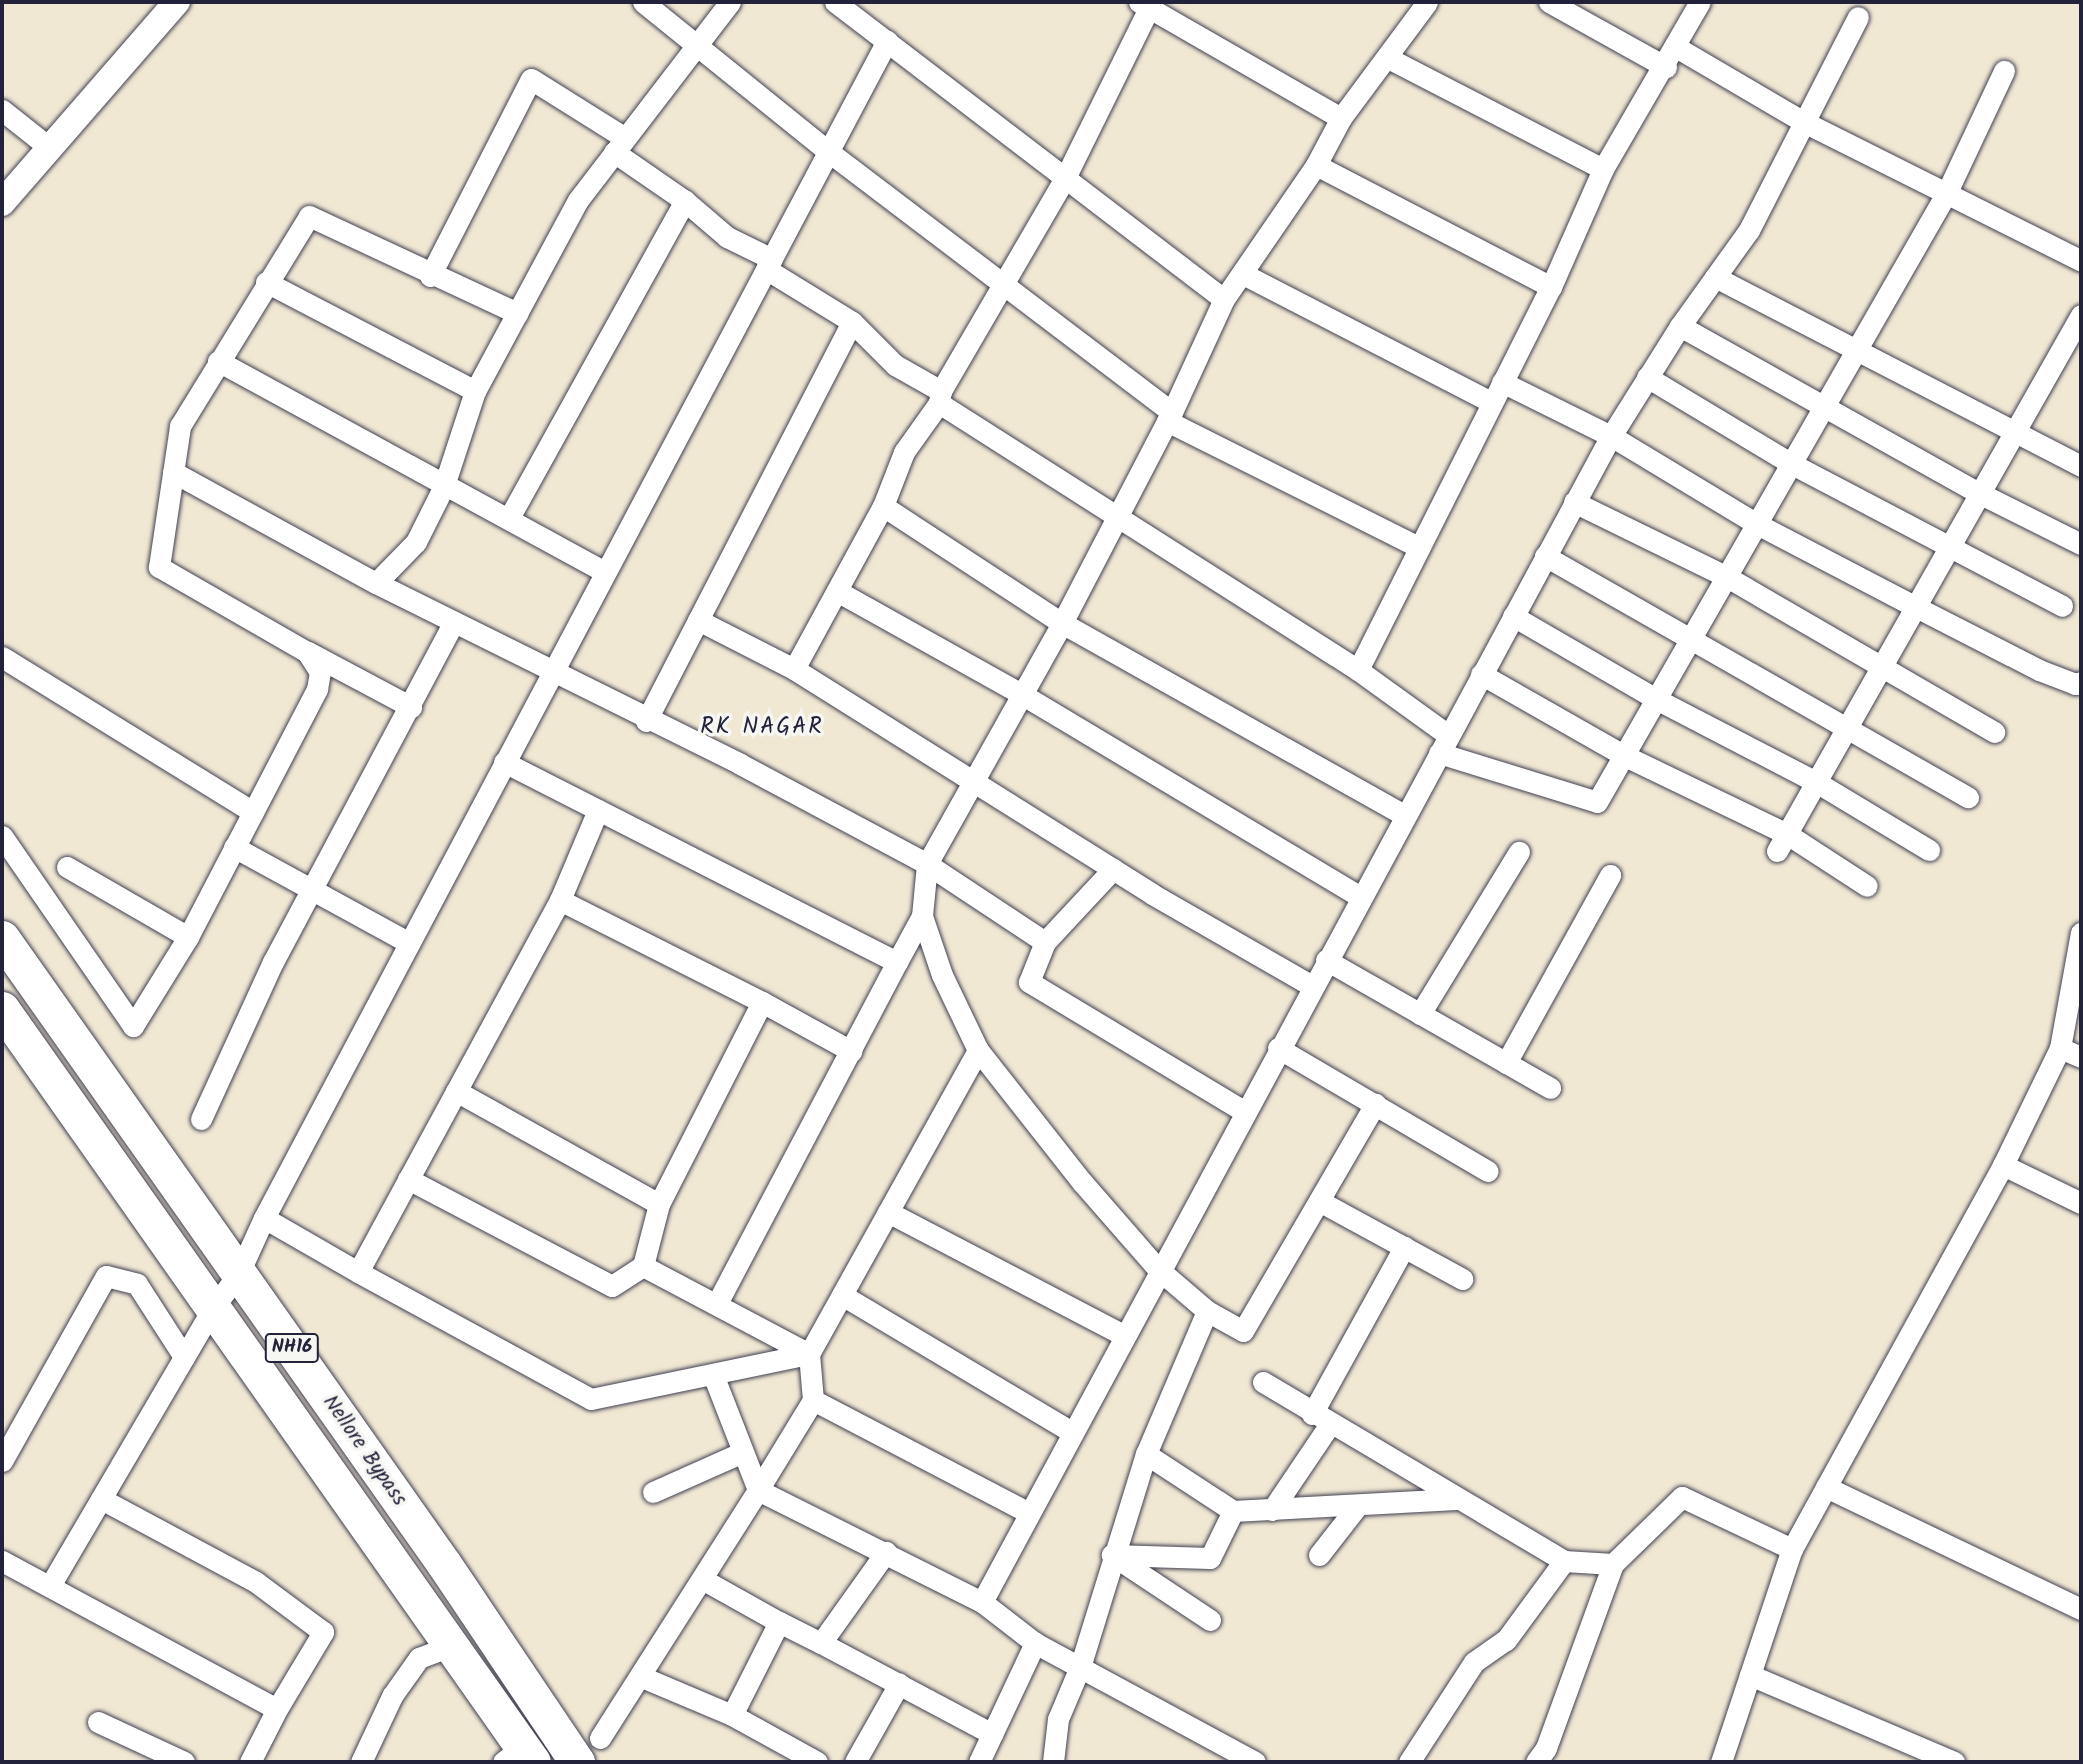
<!DOCTYPE html>
<html>
<head>
<meta charset="utf-8">
<style>
  body { margin:0 }
  #map { position:relative; width:2083px; height:1764px; overflow:hidden; background:#f1e8d4; font-family:Kalam,sans-serif }
  div>[style] { position:absolute }
  .roads { filter:drop-shadow(0 0 2px #414052) drop-shadow(0 0 2px #414052) }
  .minor>* { height:21px; margin:-10.5px; padding:0 10.5px; transform-origin:10.5px; border-radius:10.5px; background:#fff }
  .tertiary>* { height:26px; margin:-13px; padding:0 13px; transform-origin:13px; border-radius:13px; background:#fff }
  .trunk>* { height:35px; margin:-17.5px; padding:0 17.5px; transform-origin:17.5px; border-radius:17.5px; background:#fff }
  span { translate:-50% -50%; white-space:nowrap; text-align:center; line-height:1.15; -webkit-text-stroke:7px #f6f6f2; paint-order:stroke }
  .shield-label span { padding:2px 5px; background:#f6f6f2; border:2px solid; border-radius:5px; -webkit-text-stroke-width:0 }
  .shield-label { font-size:19px; color:#22223b; font-weight:700 }
  .street-label { font-size:21px; color:#22223b }
  .neighbourhood-label { font-size:23px; color:#22223b; letter-spacing:2px }
  .frame { position:absolute; inset:0; border:4px solid #22223b; pointer-events:none }
</style>
</head>
<body>
<div id="map">
  <div class="roads">
    <div class="minor">
      <div style="left:643px;top:2px;width:239px;rotate:38.9deg"></div>
      <div style="left:829px;top:152px;width:430px;rotate:37.2deg"></div>
      <div style="left:730px;top:2px;width:250px;rotate:127.5deg"></div>
      <div style="left:578px;top:200px;width:217px;rotate:118.3deg"></div>
      <div style="left:475px;top:391px;width:100px;rotate:108.1deg"></div>
      <div style="left:444px;top:486px;width:63px;rotate:116.6deg"></div>
      <div style="left:416px;top:542px;width:57px;rotate:134.3deg"></div>
      <div style="left:376px;top:583px;width:407px;rotate:26.4deg"></div>
      <div style="left:740px;top:764px;width:212px;rotate:28.1deg"></div>
      <div style="left:927px;top:864px;width:276px;rotate:-60.7deg"></div>
      <div style="left:1062px;top:623px;width:238px;rotate:-62.5deg"></div>
      <div style="left:1172px;top:412px;width:124px;rotate:-65.3deg"></div>
      <div style="left:1224px;top:299px;width:163px;rotate:-55.5deg"></div>
      <div style="left:1316px;top:165px;width:53px;rotate:-62deg"></div>
      <div style="left:1341px;top:118px;width:144px;rotate:-53.4deg"></div>
      <div style="left:835px;top:2px;width:489px;rotate:37.4deg"></div>
      <div style="left:1139px;top:2px;width:233px;rotate:29.9deg"></div>
      <div style="left:1549px;top:2px;width:134px;rotate:29.1deg"></div>
      <div style="left:1676px;top:47px;width:146px;rotate:30.4deg"></div>
      <div style="left:1802px;top:121px;width:312px;rotate:26.6deg"></div>
      <div style="left:1388px;top:58px;width:242px;rotate:27.3deg"></div>
      <div style="left:2px;top:110px;width:61px;rotate:38.4deg"></div>
      <div style="left:614px;top:152px;width:86px;rotate:34.6deg"></div>
      <div style="left:685px;top:201px;width:55px;rotate:40.6deg"></div>
      <div style="left:727px;top:237px;width:50px;rotate:26.1deg"></div>
      <div style="left:1316px;top:165px;width:265px;rotate:27.4deg"></div>
      <div style="left:766px;top:269px;width:101px;rotate:31.6deg"></div>
      <div style="left:852px;top:322px;width:61px;rotate:45deg"></div>
      <div style="left:895px;top:365px;width:53px;rotate:29.5deg"></div>
      <div style="left:1243px;top:274px;width:279px;rotate:27.3deg"></div>
      <div style="left:430px;top:276px;width:221px;rotate:-62.9deg"></div>
      <div style="left:531px;top:79px;width:111px;rotate:32.1deg"></div>
      <div style="left:1715px;top:277px;width:412px;rotate:27.3deg"></div>
      <div style="left:266px;top:282px;width:236px;rotate:27.5deg"></div>
      <div style="left:1680px;top:326px;width:345px;rotate:29.2deg"></div>
      <div style="left:1981px;top:494px;width:112px;rotate:26.6deg"></div>
      <div style="left:218px;top:361px;width:441px;rotate:28.6deg"></div>
      <div style="left:1647px;top:377px;width:169px;rotate:31deg"></div>
      <div style="left:1792px;top:464px;width:305px;rotate:27.7deg"></div>
      <div style="left:1502px;top:382px;width:122px;rotate:26.4deg"></div>
      <div style="left:1611px;top:436px;width:170px;rotate:31.1deg"></div>
      <div style="left:1757px;top:524px;width:179px;rotate:27.6deg"></div>
      <div style="left:1916px;top:607px;width:138px;rotate:27.1deg"></div>
      <div style="left:2039px;top:670px;width:39px;rotate:21deg"></div>
      <div style="left:2075px;top:684px;width:6px;rotate:-18deg"></div>
      <div style="left:939px;top:403px;width:497px;rotate:32.5deg"></div>
      <div style="left:1358px;top:670px;width:111px;rotate:35.8deg"></div>
      <div style="left:1167px;top:421px;width:282px;rotate:26.6deg"></div>
      <div style="left:173px;top:472px;width:231px;rotate:28.7deg"></div>
      <div style="left:1574px;top:502px;width:170px;rotate:26.1deg"></div>
      <div style="left:1727px;top:577px;width:309px;rotate:30.1deg"></div>
      <div style="left:883px;top:506px;width:214px;rotate:33.2deg"></div>
      <div style="left:1062px;top:623px;width:392px;rotate:29.3deg"></div>
      <div style="left:509px;top:518px;width:363px;rotate:-61deg"></div>
      <div style="left:1545px;top:556px;width:487px;rotate:29.7deg"></div>
      <div style="left:837px;top:591px;width:213px;rotate:29.2deg"></div>
      <div style="left:1023px;top:695px;width:393px;rotate:30.9deg"></div>
      <div style="left:1513px;top:616px;width:165px;rotate:30.1deg"></div>
      <div style="left:1656px;top:699px;width:180px;rotate:27.4deg"></div>
      <div style="left:1816px;top:782px;width:132px;rotate:31deg"></div>
      <div style="left:698px;top:620px;width:108px;rotate:27deg"></div>
      <div style="left:794px;top:669px;width:423px;rotate:32.1deg"></div>
      <div style="left:1152px;top:894px;width:185px;rotate:29.9deg"></div>
      <div style="left:308px;top:652px;width:117px;rotate:28.1deg"></div>
      <div style="left:2px;top:657px;width:295px;rotate:31.7deg"></div>
      <div style="left:794px;top:669px;width:186px;rotate:-61.4deg"></div>
      <div style="left:883px;top:506px;width:58px;rotate:-68.7deg"></div>
      <div style="left:904px;top:452px;width:60px;rotate:-54.5deg"></div>
      <div style="left:939px;top:403px;width:12px;rotate:-81deg"></div>
      <div style="left:941px;top:391px;width:249px;rotate:-59.8deg"></div>
      <div style="left:1066px;top:176px;width:194px;rotate:-63.7deg"></div>
      <div style="left:1358px;top:670px;width:429px;rotate:-63.3deg"></div>
      <div style="left:1551px;top:287px;width:129px;rotate:-66.2deg"></div>
      <div style="left:1603px;top:169px;width:193px;rotate:-59.9deg"></div>
      <div style="left:1481px;top:674px;width:163px;rotate:29.7deg"></div>
      <div style="left:1623px;top:755px;width:182px;rotate:25.7deg"></div>
      <div style="left:1787px;top:834px;width:95px;rotate:33deg"></div>
      <div style="left:646px;top:721px;width:449px;rotate:-62.7deg"></div>
      <div style="left:1439px;top:753px;width:165px;rotate:17.2deg"></div>
      <div style="left:1597px;top:802px;width:703px;rotate:-60.15deg"></div>
      <div style="left:1947px;top:192px;width:134px;rotate:-64.8deg"></div>
      <div style="left:504px;top:762px;width:441px;rotate:27deg"></div>
      <div style="left:897px;top:962px;width:386px;rotate:117.8deg"></div>
      <div style="left:598px;top:810px;width:98px;rotate:112.9deg"></div>
      <div style="left:560px;top:900px;width:226px;rotate:26.8deg"></div>
      <div style="left:762px;top:1002px;width:227px;rotate:117deg"></div>
      <div style="left:659px;top:1204px;width:64px;rotate:104.5deg"></div>
      <div style="left:643px;top:1266px;width:188px;rotate:27.9deg"></div>
      <div style="left:809px;top:1354px;width:348px;rotate:-60.9deg"></div>
      <div style="left:2px;top:836px;width:231px;rotate:55.4deg"></div>
      <div style="left:133px;top:1026px;width:105px;rotate:-58.3deg"></div>
      <div style="left:188px;top:937px;width:280px;rotate:-62.5deg"></div>
      <div style="left:317px;top:689px;width:17px;rotate:-80deg"></div>
      <div style="left:320px;top:672px;width:24px;rotate:-123deg"></div>
      <div style="left:307px;top:652px;width:171px;rotate:-150.1deg"></div>
      <div style="left:159px;top:567px;width:143px;rotate:-81.5deg"></div>
      <div style="left:180px;top:426px;width:246px;rotate:-58.4deg"></div>
      <div style="left:309px;top:216px;width:230px;rotate:25deg"></div>
      <div style="left:234px;top:847px;width:200px;rotate:28.7deg"></div>
      <div style="left:1777px;top:851px;width:616px;rotate:-60.44deg"></div>
      <div style="left:67px;top:867px;width:140px;rotate:30deg"></div>
      <div style="left:560px;top:900px;width:423px;rotate:118.5deg"></div>
      <div style="left:358px;top:1272px;width:108px;rotate:-150.1deg"></div>
      <div style="left:264px;top:1218px;width:1332px;rotate:-62.11deg"></div>
      <div style="left:922px;top:916px;width:62px;rotate:71.3deg"></div>
      <div style="left:942px;top:975px;width:83px;rotate:64.4deg"></div>
      <div style="left:978px;top:1050px;width:168px;rotate:51.8deg"></div>
      <div style="left:1082px;top:1182px;width:116px;rotate:48.9deg"></div>
      <div style="left:1158px;top:1269px;width:65px;rotate:40.6deg"></div>
      <div style="left:1207px;top:1311px;width:41px;rotate:29.1deg"></div>
      <div style="left:1243px;top:1331px;width:263px;rotate:-59.8deg"></div>
      <div style="left:1045px;top:942px;width:100px;rotate:-47deg"></div>
      <div style="left:1326px;top:960px;width:258px;rotate:29.7deg"></div>
      <div style="left:897px;top:962px;width:52px;rotate:-61.5deg"></div>
      <div style="left:922px;top:916px;width:52px;rotate:-84.5deg"></div>
      <div style="left:927px;top:864px;width:141px;rotate:33.5deg"></div>
      <div style="left:1045px;top:942px;width:43px;rotate:111.8deg"></div>
      <div style="left:1029px;top:982px;width:251px;rotate:31deg"></div>
      <div style="left:762px;top:1002px;width:102px;rotate:28.8deg"></div>
      <div style="left:1420px;top:1014px;width:190px;rotate:-58.6deg"></div>
      <div style="left:1278px;top:1048px;width:243px;rotate:30.4deg"></div>
      <div style="left:2060px;top:1048px;width:23px;rotate:23deg"></div>
      <div style="left:1506px;top:1063px;width:215px;rotate:-61deg"></div>
      <div style="left:456px;top:1091px;width:232px;rotate:29.1deg"></div>
      <div style="left:201px;top:1119px;width:173px;rotate:-65.4deg"></div>
      <div style="left:273px;top:962px;width:383px;rotate:-62deg"></div>
      <div style="left:2003px;top:1165px;width:87px;rotate:26deg"></div>
      <div style="left:408px;top:1179px;width:230px;rotate:27.7deg"></div>
      <div style="left:612px;top:1286px;width:37px;rotate:-33deg"></div>
      <div style="left:1321px;top:1202px;width:161px;rotate:28.6deg"></div>
      <div style="left:888px;top:1212px;width:265px;rotate:27.6deg"></div>
      <div style="left:358px;top:1272px;width:265px;rotate:28.6deg"></div>
      <div style="left:591px;top:1399px;width:223px;rotate:-11.7deg"></div>
      <div style="left:809px;top:1354px;width:46px;rotate:85deg"></div>
      <div style="left:813px;top:1400px;width:244px;rotate:27.6deg"></div>
      <div style="left:842px;top:1295px;width:268px;rotate:30.8deg"></div>
      <div style="left:1263px;top:1382px;width:350px;rotate:30.7deg"></div>
      <div style="left:1564px;top:1561px;width:49px;rotate:3.5deg"></div>
      <div style="left:813px;top:1400px;width:105px;rotate:121.4deg"></div>
      <div style="left:758px;top:1490px;width:250px;rotate:26.6deg"></div>
      <div style="left:982px;top:1602px;width:1325px;rotate:-61.66deg"></div>
      <div style="left:1611px;top:436px;width:130px;rotate:-57.9deg"></div>
      <div style="left:1680px;top:326px;width:118px;rotate:-54.3deg"></div>
      <div style="left:1749px;top:230px;width:239px;rotate:-62.9deg"></div>
      <div style="left:1312px;top:1414px;width:191px;rotate:-61.1deg"></div>
      <div style="left:1146px;top:1454px;width:104px;rotate:33.2deg"></div>
      <div style="left:1233px;top:1511px;width:223px;rotate:-3.1deg"></div>
      <div style="left:2px;top:1461px;width:212px;rotate:-60.7deg"></div>
      <div style="left:106px;top:1276px;width:32px;rotate:14deg"></div>
      <div style="left:137px;top:1284px;width:87px;rotate:57.2deg"></div>
      <div style="left:1826px;top:1487px;width:283px;rotate:25.6deg"></div>
      <div style="left:653px;top:1492px;width:98px;rotate:-24deg"></div>
      <div style="left:1272px;top:1510px;width:104px;rotate:-56deg"></div>
      <div style="left:1319px;top:1555px;width:63px;rotate:-52deg"></div>
      <div style="left:2px;top:1561px;width:312px;rotate:28.3deg"></div>
      <div style="left:277px;top:1709px;width:90px;rotate:-59.1deg"></div>
      <div style="left:323px;top:1632px;width:84px;rotate:-143.3deg"></div>
      <div style="left:256px;top:1582px;width:176px;rotate:-151.8deg"></div>
      <div style="left:702px;top:1579px;width:88px;rotate:29.2deg"></div>
      <div style="left:51px;top:1584px;width:320px;rotate:-59.6deg"></div>
      <div style="left:213px;top:1308px;width:44px;rotate:-53.4deg"></div>
      <div style="left:239px;top:1273px;width:60px;rotate:-65.6deg"></div>
      <div style="left:982px;top:1602px;width:67px;rotate:37.7deg"></div>
      <div style="left:1210px;top:1620px;width:118px;rotate:-146.4deg"></div>
      <div style="left:1112px;top:1555px;width:98px;rotate:1.8deg"></div>
      <div style="left:1210px;top:1558px;width:52px;rotate:-63.9deg"></div>
      <div style="left:821px;top:1643px;width:194px;rotate:28deg"></div>
      <div style="left:1750px;top:1675px;width:222px;rotate:23.1deg"></div>
      <div style="left:642px;top:1677px;width:98px;rotate:22.9deg"></div>
      <div style="left:732px;top:1715px;width:104px;rotate:-63.2deg"></div>
      <div style="left:779px;top:1622px;width:47px;rotate:26.6deg"></div>
      <div style="left:821px;top:1643px;width:112px;rotate:-54.5deg"></div>
      <div style="left:732px;top:1715px;width:97px;rotate:28.9deg"></div>
      <div style="left:98px;top:1722px;width:95px;rotate:24.9deg"></div>
      <div style="left:600px;top:1738px;width:294px;rotate:-57.5deg"></div>
      <div style="left:758px;top:1490px;width:121px;rotate:-111.3deg"></div>
      <div style="left:250px;top:1762px;width:59px;rotate:-63deg"></div>
      <div style="left:361px;top:1762px;width:73px;rotate:-64.8deg"></div>
      <div style="left:392px;top:1696px;width:47px;rotate:-54.6deg"></div>
      <div style="left:419px;top:1658px;width:33px;rotate:-21deg"></div>
      <div style="left:503px;top:1762px;width:24px;rotate:-38deg"></div>
      <div style="left:855px;top:1762px;width:90px;rotate:-60.6deg"></div>
      <div style="left:979px;top:1762px;width:132px;rotate:-64.8deg"></div>
      <div style="left:1035px;top:1643px;width:250px;rotate:28.4deg"></div>
      <div style="left:1053px;top:1762px;width:43px;rotate:-83.4deg"></div>
      <div style="left:1058px;top:1719px;width:56px;rotate:-67.1deg"></div>
      <div style="left:1080px;top:1667px;width:223px;rotate:-72.8deg"></div>
      <div style="left:1146px;top:1454px;width:155px;rotate:-66.9deg"></div>
      <div style="left:1409px;top:1762px;width:119px;rotate:-57deg"></div>
      <div style="left:1474px;top:1662px;width:39px;rotate:-35deg"></div>
      <div style="left:1506px;top:1640px;width:98px;rotate:-53.7deg"></div>
      <div style="left:1536px;top:1762px;width:17px;rotate:-54deg"></div>
      <div style="left:1546px;top:1748px;width:196px;rotate:-70deg"></div>
      <div style="left:1613px;top:1564px;width:96px;rotate:-44.2deg"></div>
      <div style="left:1682px;top:1497px;width:122px;rotate:25.3deg"></div>
      <div style="left:1721px;top:1762px;width:225px;rotate:-71.6deg"></div>
      <div style="left:1792px;top:1549px;width:438px;rotate:-61.2deg"></div>
      <div style="left:2003px;top:1165px;width:130px;rotate:-64deg"></div>
      <div style="left:2060px;top:1048px;width:117px;rotate:-79.7deg"></div>
    </div>
    <div class="tertiary">
      <div style="left:2px;top:203px;width:267px;rotate:-49deg"></div>
    </div>
    <div class="trunk">
      <div style="left:2px;top:938px;width:766px;rotate:54.78deg"></div>
      <div style="left:444px;top:1564px;width:239px;rotate:56.1deg"></div>
      <div style="left:2px;top:1009px;width:921px;rotate:54.81deg"></div>
    </div>
  </div>
  <div class="shield-label">
    <span style="left:292px;top:1348px">NH16</span>
  </div>
  <div class="street-label">
    <span style="left:364px;top:1451px;rotate:55deg">Nellore Bypass</span>
  </div>
  <div class="neighbourhood-label">
    <span style="left:762px;top:727px">RK NAGAR</span>
  </div>
  <div class="frame"></div>
</div>
</body>
</html>
